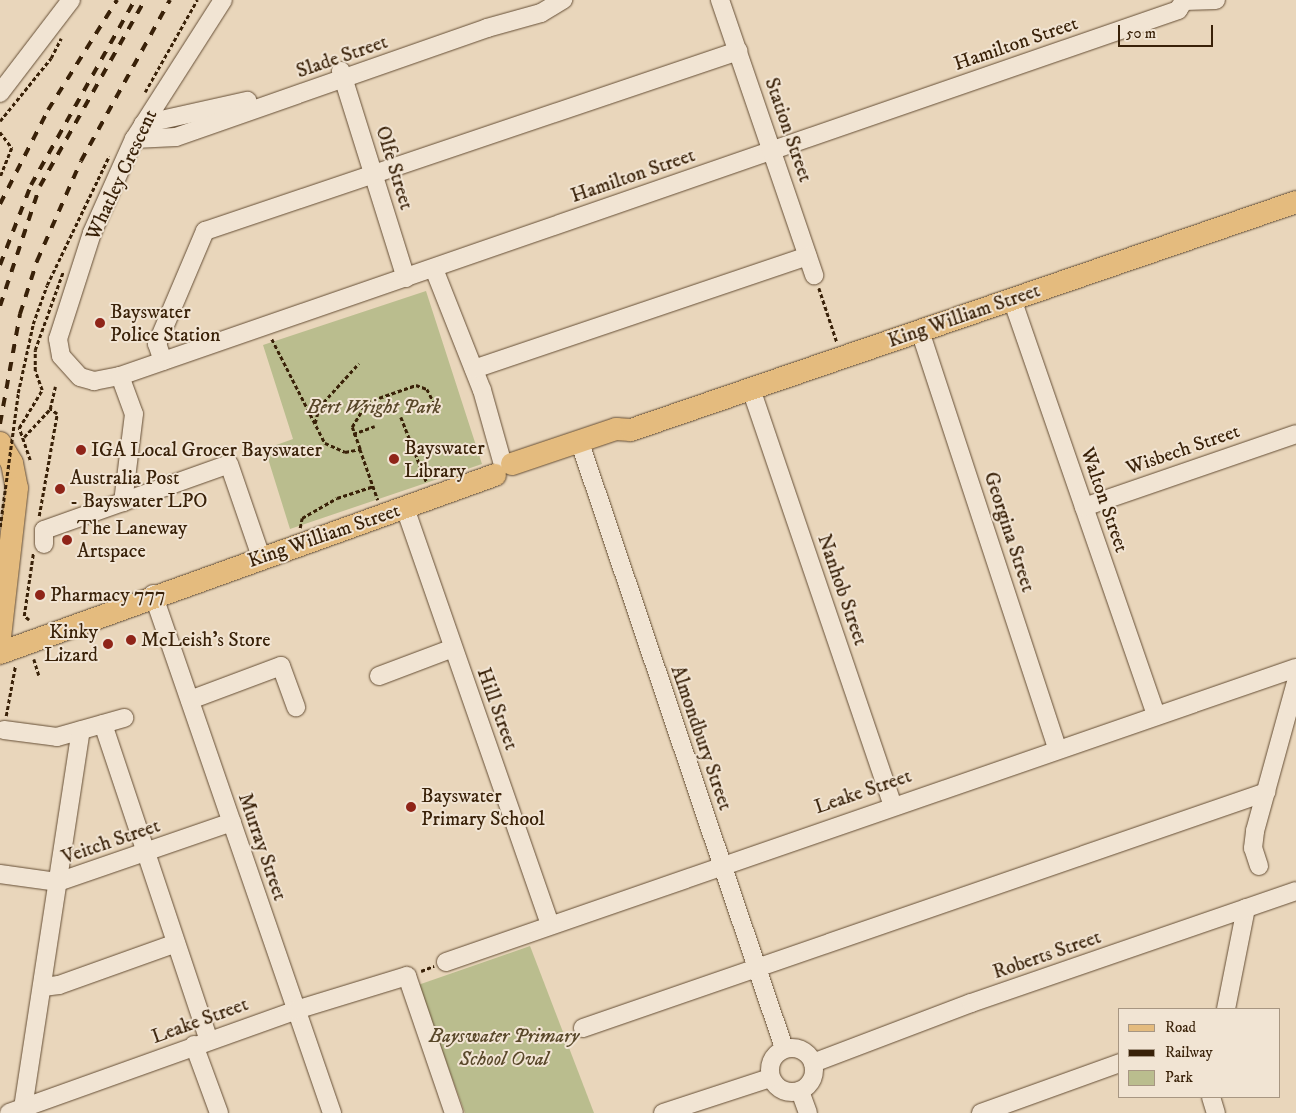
<!DOCTYPE html>
<html>
<head>
<meta charset="utf-8">
<style>
  body { margin:0 }
  #map { position:relative; width:1296px; height:1113px; overflow:hidden; background:#e9d6bb; font-family:"IM FELL DW Pica",serif }
  div>[style] { position:absolute }
  .green>* { inset:0; background:#babd8e }
  .path>* { height:2.5px; margin-top:-1.25px; transform-origin:0; background:repeating-linear-gradient(90deg,#392108 0 4px,transparent 0 6.5px) }
  .roads { filter:drop-shadow(0 0 1px #654e35) drop-shadow(0 0 1px #654e35) }
  .minor>* { height:18px; margin:-9px; padding:0 9px; transform-origin:9px; border-radius:9px; background:#f1e4d3 }
  .minor>.ring { margin:-9px; padding:0; box-sizing:content-box; background:none; border:18px solid #f1e4d3; border-radius:50% }
  .major>* { height:22px; margin:-11px; padding:0 11px; transform-origin:11px; border-radius:11px; background:#e4bb7e }
  .rail>* { height:4px; margin-top:-2px; transform-origin:0; background:repeating-linear-gradient(90deg,#392108 0 9px,transparent 0 18px) }
  .path-bridge>* { height:2.5px; margin-top:-1.25px; transform-origin:0; background:repeating-linear-gradient(90deg,#392108 0 4px,transparent 0 6.5px) }
  .dots>* { width:14px; height:14px; translate:-50% -50%; box-sizing:border-box; border:2px solid #f1e4d3; border-radius:50% }
  span { translate:-50% -50%; white-space:nowrap; text-align:center; line-height:1.15; -webkit-text-stroke:4px #f1e4d3; paint-order:stroke }
  .street-label { font-size:20px; color:#392108 }
  .poi-label { font-size:20px; color:#392108 }
  .left { translate:0 -50%; text-align:left }
  .right { translate:-100% -50%; text-align:right }
  .park-label { font-size:20px; color:#59482a; font-style:italic }
  .legend { position:absolute; left:1118px; top:1008px; width:162px; height:90px; box-sizing:border-box; background:#f1e4d3; border:1px solid #a79682; margin:0; padding:6px 9px; list-style:none; font-size:15px; color:#392108 }
  .legend li { display:flex; align-items:center; gap:10px; height:25px }
  .legend b { width:25px; border:1px solid #a79682 }
  .scale { position:absolute; left:1118px; top:25px; width:95px; height:22px; box-sizing:border-box; border:2px solid #392108; border-top:0; padding-left:6px; font-size:15px; line-height:18px; white-space:nowrap; color:#392108; -webkit-text-stroke:4px #f1e4d3; paint-order:stroke }
</style>
</head>
<body>
<div id="map">
  <div class="green">
    <div style="clip-path:polygon(426px 291px,482px 464px,290px 529px,265px 449px,293px 439px,263px 345px)"></div>
    <div style="clip-path:polygon(530px 946px,594px 1113px,465px 1113px,418px 985px)"></div>
  </div>
  <div class="path">
    <div style="left:145px;top:92px;width:106px;rotate:-60.5deg"></div>
    <div style="left:0;top:121px;width:81px;rotate:-51deg"></div>
    <div style="left:51px;top:58px;width:22px;rotate:-63deg"></div>
    <div style="left:0;top:132px;width:20px;rotate:53deg"></div>
    <div style="left:12px;top:148px;width:32px;rotate:112deg"></div>
    <div style="left:819px;top:288px;width:57px;rotate:71.6deg"></div>
    <div style="left:272px;top:339px;width:117px;rotate:63deg"></div>
    <div style="left:325px;top:443px;width:22px;rotate:24deg"></div>
    <div style="left:345px;top:452px;width:15px;rotate:-11deg"></div>
    <div style="left:360px;top:449px;width:54px;rotate:70.6deg"></div>
    <div style="left:18px;top:393px;width:71px;rotate:-77.7deg"></div>
    <div style="left:33px;top:324px;width:41px;rotate:-70.3deg"></div>
    <div style="left:47px;top:285px;width:143px;rotate:-64.3deg"></div>
    <div style="left:401px;top:417px;width:71px;rotate:68.5deg"></div>
    <div style="left:315px;top:423px;width:16px;rotate:-76deg"></div>
    <div style="left:319px;top:407px;width:59px;rotate:-47.7deg"></div>
    <div style="left:353px;top:434px;width:23px;rotate:-20deg"></div>
    <div style="left:24px;top:437px;width:38px;rotate:-47deg"></div>
    <div style="left:360px;top:449px;width:23px;rotate:-110deg"></div>
    <div style="left:352px;top:427px;width:29px;rotate:-59deg"></div>
    <div style="left:367px;top:402px;width:52px;rotate:-19.1deg"></div>
    <div style="left:416px;top:385px;width:12px;rotate:20deg"></div>
    <div style="left:427px;top:389px;width:18px;rotate:63deg"></div>
    <div style="left:30px;top:460px;width:34px;rotate:-109deg"></div>
    <div style="left:19px;top:428px;width:44px;rotate:-58.8deg"></div>
    <div style="left:42px;top:390px;width:20px;rotate:-110deg"></div>
    <div style="left:35px;top:371px;width:21px;rotate:-90deg"></div>
    <div style="left:35px;top:350px;width:83px;rotate:-70.3deg"></div>
    <div style="left:423px;top:473px;width:17px;rotate:-21deg"></div>
    <div style="left:439px;top:467px;width:13px;rotate:23deg"></div>
    <div style="left:39px;top:516px;width:104px;rotate:-80deg"></div>
    <div style="left:57px;top:414px;width:9px;rotate:-144deg"></div>
    <div style="left:50px;top:409px;width:23px;rotate:-77deg"></div>
    <div style="left:300px;top:528px;width:10px;rotate:-79deg"></div>
    <div style="left:302px;top:518px;width:40px;rotate:-29.7deg"></div>
    <div style="left:337px;top:498px;width:38px;rotate:-18deg"></div>
    <div style="left:29px;top:620px;width:6px;rotate:-141deg"></div>
    <div style="left:24px;top:616px;width:63px;rotate:-81.7deg"></div>
    <div style="left:34px;top:659px;width:17px;rotate:73deg"></div>
    <div style="left:6px;top:716px;width:50px;rotate:-79.6deg"></div>
    <div style="left:421px;top:971px;width:14px;rotate:-21deg"></div>
  </div>
  <div class="roads">
    <div class="minor">
      <div style="left:223px;top:0;width:165px;rotate:122.6deg"></div>
      <div style="left:134px;top:139px;width:103px;rotate:114.1deg"></div>
      <div style="left:92px;top:233px;width:111px;rotate:107.8deg"></div>
      <div style="left:58px;top:339px;width:17px;rotate:80deg"></div>
      <div style="left:61px;top:356px;width:28px;rotate:48deg"></div>
      <div style="left:80px;top:377px;width:15px;rotate:16deg"></div>
      <div style="left:94px;top:381px;width:26px;rotate:-11deg"></div>
      <div style="left:120px;top:376px;width:1120px;rotate:-19.08deg"></div>
      <div style="left:1178px;top:10px;width:11px;rotate:-56deg"></div>
      <div style="left:1184px;top:1px;width:32px;rotate:-2deg"></div>
      <div style="left:720px;top:0;width:291px;rotate:71.1deg"></div>
      <div style="left:341px;top:71px;width:217px;rotate:72.6deg"></div>
      <div style="left:0;top:93px;width:117px;rotate:-52.6deg"></div>
      <div style="left:143px;top:124px;width:107px;rotate:-12.5deg"></div>
      <div style="left:134px;top:139px;width:42px;rotate:-2.7deg"></div>
      <div style="left:176px;top:137px;width:330px;rotate:-19.3deg"></div>
      <div style="left:487px;top:28px;width:56px;rotate:-15.5deg"></div>
      <div style="left:541px;top:13px;width:26px;rotate:-31deg"></div>
      <div style="left:434px;top:269px;width:130px;rotate:68.4deg"></div>
      <div style="left:482px;top:390px;width:74px;rotate:74.3deg"></div>
      <div style="left:1012px;top:299px;width:440px;rotate:70.9deg"></div>
      <div style="left:920px;top:331px;width:438px;rotate:71.8deg"></div>
      <div style="left:163px;top:361px;width:18px;rotate:-109deg"></div>
      <div style="left:157px;top:344px;width:123px;rotate:-67deg"></div>
      <div style="left:205px;top:231px;width:563px;rotate:-18.66deg"></div>
      <div style="left:474px;top:369px;width:352px;rotate:-18.7deg"></div>
      <div style="left:120px;top:376px;width:40px;rotate:69.8deg"></div>
      <div style="left:134px;top:414px;width:89px;rotate:97.1deg"></div>
      <div style="left:751px;top:389px;width:438px;rotate:71.2deg"></div>
      <div style="left:579px;top:440px;width:642px;rotate:71.37deg"></div>
      <div style="left:1084px;top:507px;width:224px;rotate:-19deg"></div>
      <div style="left:405px;top:508px;width:441px;rotate:70.8deg"></div>
      <div style="left:44px;top:544px;width:14px;rotate:-90deg"></div>
      <div style="left:44px;top:530px;width:196px;rotate:-19.6deg"></div>
      <div style="left:229px;top:464px;width:98px;rotate:71deg"></div>
      <div style="left:153px;top:594px;width:549px;rotate:70.97deg"></div>
      <div style="left:379px;top:676px;width:79px;rotate:-20.7deg"></div>
      <div style="left:190px;top:700px;width:97px;rotate:-20.5deg"></div>
      <div style="left:281px;top:666px;width:44px;rotate:69.9deg"></div>
      <div style="left:103px;top:724px;width:333px;rotate:71.5deg"></div>
      <div style="left:4px;top:730px;width:53px;rotate:7.5deg"></div>
      <div style="left:57px;top:737px;width:70px;rotate:-15.8deg"></div>
      <div style="left:1259px;top:866px;width:19px;rotate:-108deg"></div>
      <div style="left:1253px;top:848px;width:17px;rotate:-83deg"></div>
      <div style="left:1255px;top:831px;width:155px;rotate:-74.6deg"></div>
      <div style="left:0;top:874px;width:59px;rotate:7.9deg"></div>
      <div style="left:58px;top:882px;width:184px;rotate:-19deg"></div>
      <div style="left:446px;top:962px;width:899px;rotate:-19.08deg"></div>
      <div style="left:43px;top:987px;width:16px;rotate:-7deg"></div>
      <div style="left:59px;top:985px;width:124px;rotate:-19.7deg"></div>
      <div style="left:1226px;top:1009px;width:103px;rotate:-78.8deg"></div>
      <div style="left:583px;top:1028px;width:723px;rotate:-19.06deg"></div>
      <div style="left:194px;top:1045px;width:72px;rotate:69.8deg"></div>
      <div class="ring" style="left:770px;top:1048px;width:26px;height:26px"></div>
      <div style="left:813px;top:1063px;width:169px;rotate:-20.8deg"></div>
      <div style="left:971px;top:1003px;width:344px;rotate:-19deg"></div>
      <div style="left:800px;top:1091px;width:23px;rotate:70deg"></div>
      <div style="left:1211px;top:1097px;width:17px;rotate:73deg"></div>
      <div style="left:23px;top:1108px;width:382px;rotate:-81.3deg"></div>
      <div style="left:9px;top:1113px;width:305px;rotate:-19.7deg"></div>
      <div style="left:296px;top:1010px;width:116px;rotate:-17deg"></div>
      <div style="left:407px;top:976px;width:145px;rotate:71.1deg"></div>
      <div style="left:663px;top:1113px;width:113px;rotate:-18.1deg"></div>
      <div style="left:981px;top:1113px;width:148px;rotate:-19.8deg"></div>
    </div>
    <div class="major">
      <div style="left:0;top:443px;width:23px;rotate:59deg"></div>
      <div style="left:12px;top:463px;width:25px;rotate:79deg"></div>
      <div style="left:17px;top:488px;width:151px;rotate:96.5deg"></div>
      <div style="left:512px;top:464px;width:110px;rotate:-18.6deg"></div>
      <div style="left:616px;top:429px;width:15px;rotate:4deg"></div>
      <div style="left:631px;top:430px;width:703px;rotate:-18.92deg"></div>
      <div style="left:0;top:653px;width:526px;rotate:-19.78deg"></div>
    </div>
  </div>
  <div class="rail">
    <div style="left:0;top:204px;width:106px;rotate:-62.9deg"></div>
    <div style="left:48px;top:110px;width:130px;rotate:-57.9deg"></div>
    <div style="left:0;top:265px;width:86px;rotate:-68.8deg"></div>
    <div style="left:31px;top:185px;width:212px;rotate:-60.7deg"></div>
    <div style="left:0;top:306px;width:126px;rotate:-71.6deg"></div>
    <div style="left:40px;top:186px;width:214px;rotate:-60.6deg"></div>
    <div style="left:0;top:424px;width:112px;rotate:-79.7deg"></div>
    <div style="left:20px;top:314px;width:56px;rotate:-72.2deg"></div>
    <div style="left:37px;top:261px;width:109px;rotate:-66.3deg"></div>
    <div style="left:81px;top:161px;width:184px;rotate:-61.1deg"></div>
  </div>
  <div class="path-bridge">
    <div style="left:0;top:527px;width:135px;rotate:-82.3deg"></div>
  </div>
  <div class="dots">
    <div style="left:100px;top:323px;background:#8f2418"></div>
    <div style="left:81px;top:450px;background:#8f2418"></div>
    <div style="left:394px;top:459px;background:#8f2418"></div>
    <div style="left:60px;top:489px;background:#8f2418"></div>
    <div style="left:67px;top:540px;background:#8f2418"></div>
    <div style="left:40px;top:595px;background:#8f2418"></div>
    <div style="left:131px;top:640px;background:#8f2418"></div>
    <div style="left:108px;top:644px;background:#8f2418"></div>
    <div style="left:411px;top:807px;background:#8f2418"></div>
  </div>
  <div class="street-label">
    <span style="left:1016px;top:44px;rotate:-19deg">Hamilton Street</span>
    <span style="left:342px;top:57px;rotate:-19deg">Slade Street</span>
    <span style="left:788px;top:130px;rotate:71deg">Station Street</span>
    <span style="left:394px;top:168px;rotate:73deg">Olfe Street</span>
    <span style="left:122px;top:175px;rotate:-65deg">Whatley Crescent</span>
    <span style="left:633px;top:176px;rotate:-19deg">Hamilton Street</span>
    <span style="left:964px;top:316px;rotate:-19deg">King William Street</span>
    <span style="left:1183px;top:450px;rotate:-19deg">Wisbech Street</span>
    <span style="left:1104px;top:500px;rotate:71deg">Walton Street</span>
    <span style="left:1009px;top:532px;rotate:72deg">Georgina Street</span>
    <span style="left:324px;top:536px;rotate:-19deg">King William Street</span>
    <span style="left:842px;top:590px;rotate:71deg">Nanhob Street</span>
    <span style="left:497px;top:709px;rotate:70deg">Hill Street</span>
    <span style="left:701px;top:738px;rotate:71deg">Almondbury Street</span>
    <span style="left:863px;top:792px;rotate:-19deg">Leake Street</span>
    <span style="left:111px;top:842px;rotate:-19deg">Veitch Street</span>
    <span style="left:262px;top:847px;rotate:71deg">Murray Street</span>
    <span style="left:1047px;top:955px;rotate:-19deg">Roberts Street</span>
    <span style="left:200px;top:1021px;rotate:-20deg">Leake Street</span>
  </div>
  <div class="poi-label">
    <span class="left" style="left:110px;top:324px">Bayswater<br>Police Station</span>
    <span class="left" style="left:404px;top:460px">Bayswater<br>Library</span>
    <span class="left" style="left:91px;top:450px">IGA Local Grocer Bayswater</span>
    <span class="left" style="left:70px;top:490px">Australia Post<br>- Bayswater LPO</span>
    <span class="left" style="left:77px;top:540px">The Laneway<br>Artspace</span>
    <span class="left" style="left:50px;top:595px">Pharmacy 777</span>
    <span class="right" style="left:98px;top:644px">Kinky<br>Lizard</span>
    <span class="left" style="left:141px;top:640px">McLeish's Store</span>
    <span class="left" style="left:421px;top:808px">Bayswater<br>Primary School</span>
  </div>
  <div class="park-label">
    <span style="left:374px;top:407px">Bert Wright Park</span>
    <span style="left:504px;top:1048px">Bayswater Primary<br>School Oval</span>
  </div>
  <ul class="legend">
  <li><b style="height:6px;background:#e4bb7e"></b>Road</li>
  <li><b style="height:6px;background:#392108"></b>Railway</li>
  <li><b style="height:14px;background:#babd8e"></b>Park</li>
  </ul>
  <div class="scale">50 m</div>
</div>
</body>
</html>
